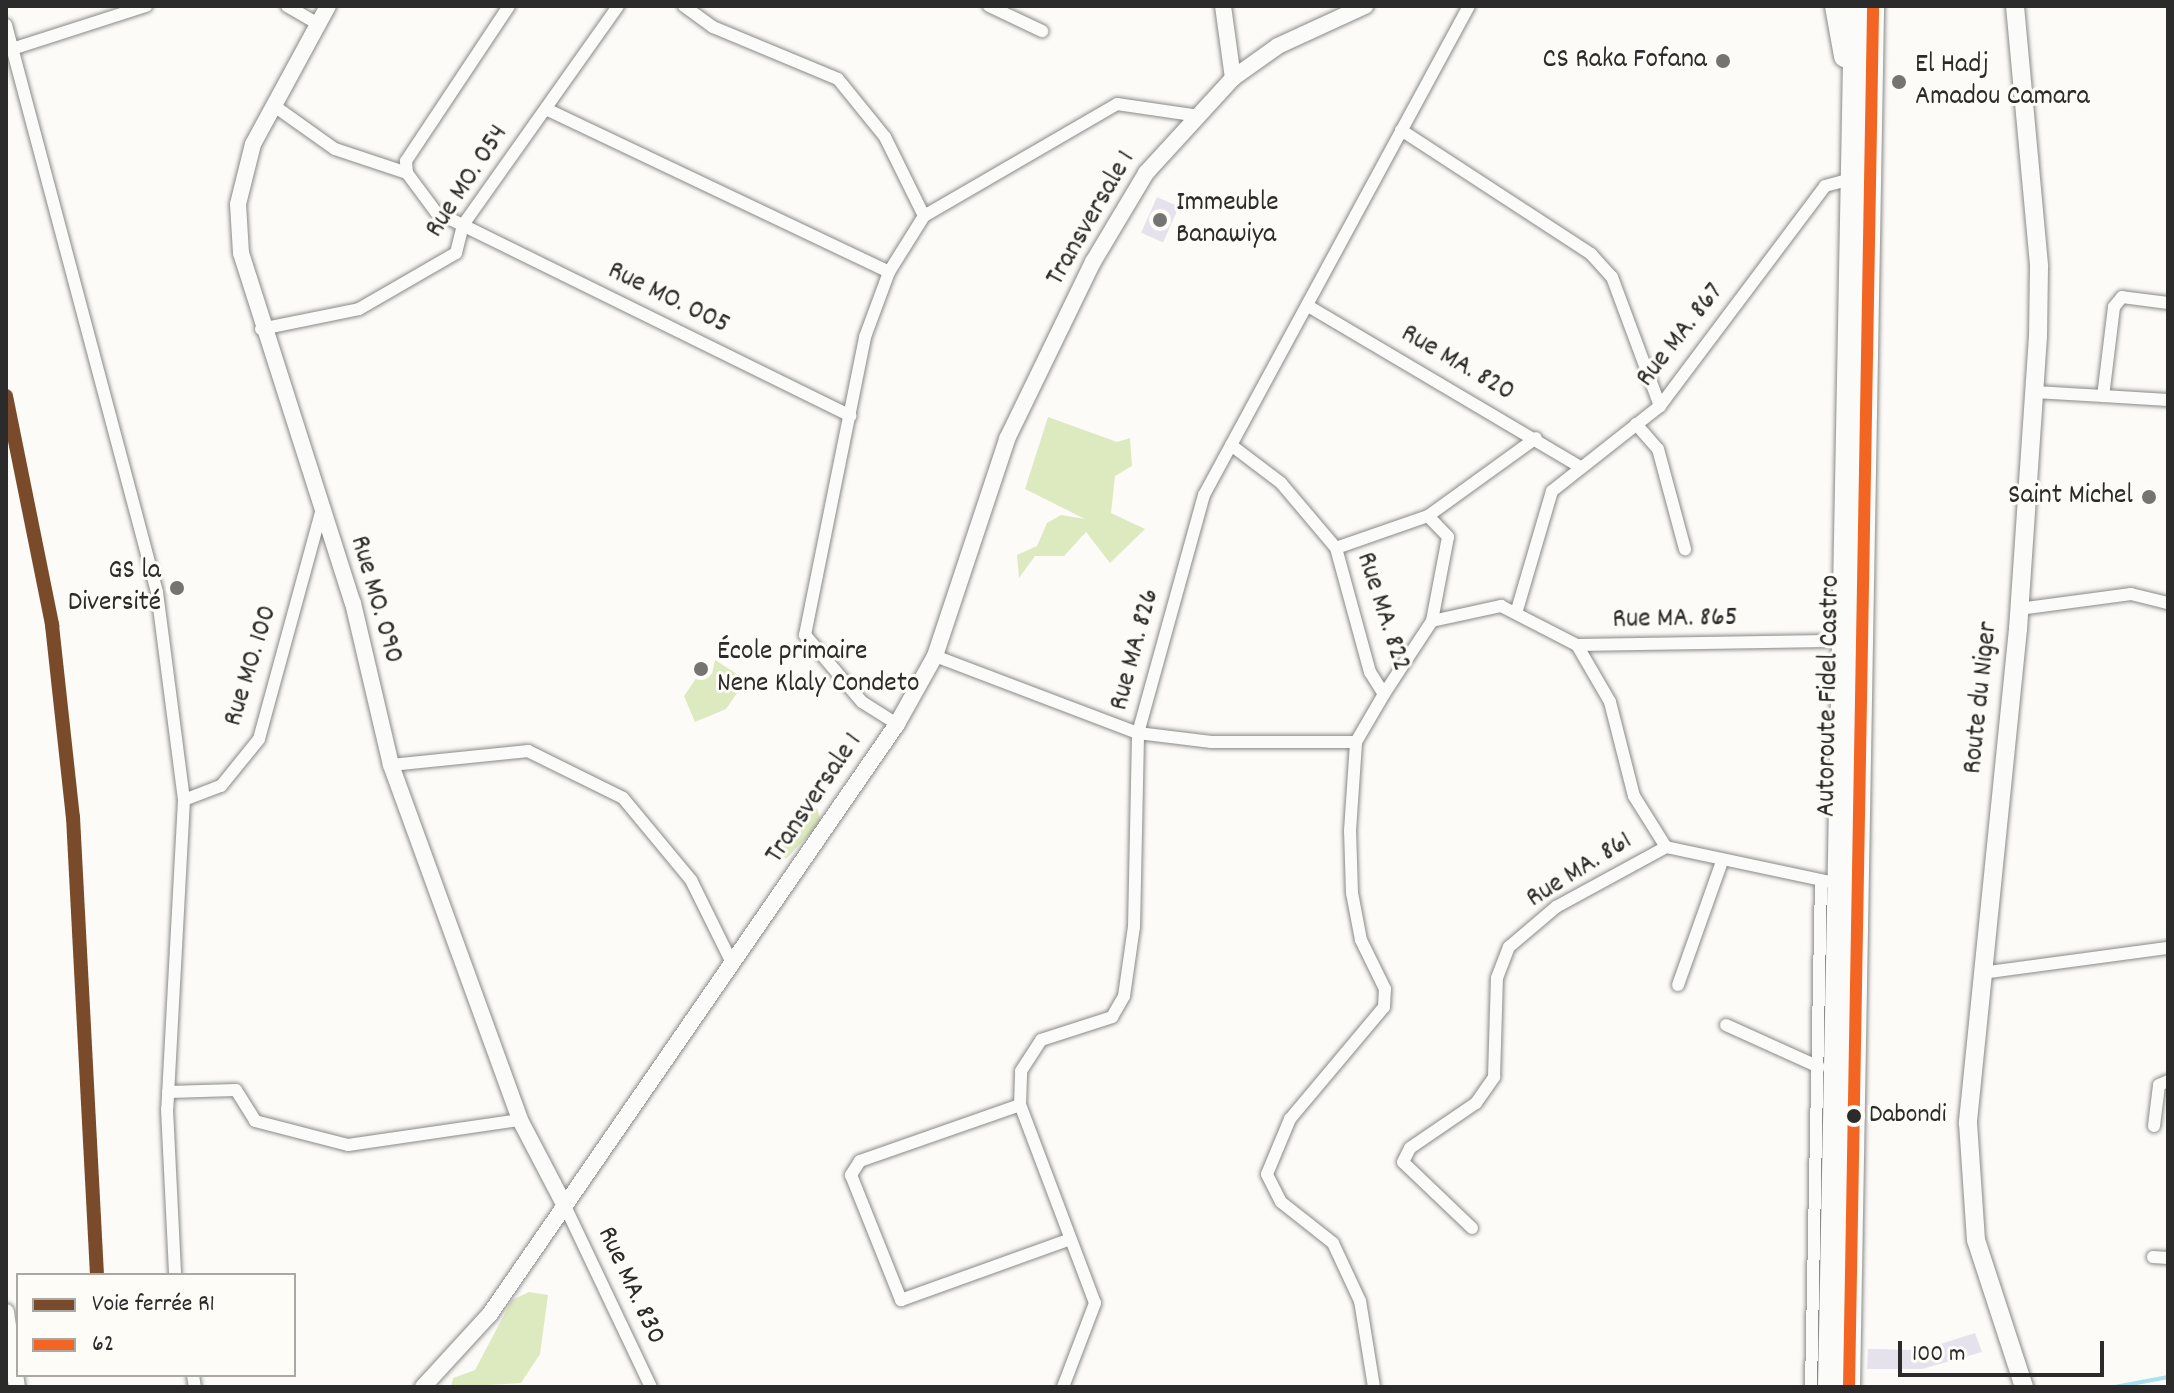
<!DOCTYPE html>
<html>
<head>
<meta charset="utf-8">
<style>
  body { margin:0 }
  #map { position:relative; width:2174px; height:1393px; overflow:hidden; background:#fcfbf8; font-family:Dekko,sans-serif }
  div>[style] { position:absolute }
  .green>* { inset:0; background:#dde9bf }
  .stream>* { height:4px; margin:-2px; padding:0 2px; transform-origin:2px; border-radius:2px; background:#aae0eb }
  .building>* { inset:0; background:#e5e2eb; transform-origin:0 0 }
  .roads { filter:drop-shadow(0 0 2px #898987) drop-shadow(0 0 2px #898987) }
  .street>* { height:12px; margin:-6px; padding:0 6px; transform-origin:6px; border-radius:6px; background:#fbfbf9 }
  .secondary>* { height:16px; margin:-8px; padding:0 8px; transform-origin:8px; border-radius:8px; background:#fbfbf9 }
  .primary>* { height:18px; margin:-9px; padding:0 9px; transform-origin:9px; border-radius:9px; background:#fbfbf9 }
  .highway>* { height:22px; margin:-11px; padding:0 11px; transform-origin:11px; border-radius:11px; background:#fbfbf9 }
  .bus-1>* { height:12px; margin:-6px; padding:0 6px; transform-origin:6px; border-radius:6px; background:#f26522 }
  .rail-1>* { height:14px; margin:-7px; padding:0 7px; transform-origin:7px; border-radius:7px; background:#7a4b2a }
  .dots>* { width:22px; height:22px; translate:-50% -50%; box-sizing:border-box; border:4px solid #fdfcf7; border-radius:50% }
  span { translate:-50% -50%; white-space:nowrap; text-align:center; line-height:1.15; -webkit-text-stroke:6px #fdfcf7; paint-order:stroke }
  .bus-label { font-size:26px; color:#2b2b2b }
  .left { translate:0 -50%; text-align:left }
  .poi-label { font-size:28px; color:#2b2b2b }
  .right { translate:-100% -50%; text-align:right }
  .street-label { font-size:28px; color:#2b2b2b }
  .frame { position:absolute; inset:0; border:8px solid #2b2b2b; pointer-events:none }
  .legend { position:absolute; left:16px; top:1273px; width:280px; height:104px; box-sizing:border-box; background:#fdfcf7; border:2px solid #a9a8a5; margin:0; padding:10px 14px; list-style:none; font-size:24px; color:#2b2b2b }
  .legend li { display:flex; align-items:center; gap:16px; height:40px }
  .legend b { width:40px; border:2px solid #a9a8a5 }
  .scale { position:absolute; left:1898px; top:1341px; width:206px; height:36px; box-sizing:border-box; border:4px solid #2b2b2b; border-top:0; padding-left:10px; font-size:24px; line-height:28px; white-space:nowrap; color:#2b2b2b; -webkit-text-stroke:6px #fdfcf7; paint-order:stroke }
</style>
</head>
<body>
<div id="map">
  <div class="green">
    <div style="clip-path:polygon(1048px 417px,1117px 442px,1130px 438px,1132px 466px,1115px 476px,1111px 513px,1145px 529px,1110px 563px,1086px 532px,1064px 556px,1035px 556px,1019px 578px,1017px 555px,1037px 546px,1047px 523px,1061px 515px,1085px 519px,1025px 489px)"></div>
    <div style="clip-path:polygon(715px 660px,746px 680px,726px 709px,695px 722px,684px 696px,697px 677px,712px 674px)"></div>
    <div style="clip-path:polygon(817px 808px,821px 822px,786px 859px,780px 852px,785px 840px)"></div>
    <div style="clip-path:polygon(529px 1292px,548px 1295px,540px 1354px,521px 1383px,451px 1387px,453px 1378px,475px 1370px,512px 1300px)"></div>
  </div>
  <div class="stream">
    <div style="left:2115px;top:1387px;width:54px;rotate:-10.7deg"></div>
  </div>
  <div class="building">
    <div style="left:1157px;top:197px;width:24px;height:39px;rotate:24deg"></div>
    <div style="clip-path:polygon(1975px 1333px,1982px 1352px,1922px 1369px,1867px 1369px,1868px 1349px,1922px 1350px)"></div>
  </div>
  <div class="roads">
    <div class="street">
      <div style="left:287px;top:6px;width:36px;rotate:30deg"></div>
      <div style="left:684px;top:6px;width:36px;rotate:36deg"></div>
      <div style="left:713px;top:27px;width:135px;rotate:22.6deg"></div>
      <div style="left:838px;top:79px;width:75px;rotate:51deg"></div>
      <div style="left:885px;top:137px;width:88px;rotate:63.7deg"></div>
      <div style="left:989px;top:6px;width:59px;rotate:25.3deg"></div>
      <div style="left:6px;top:25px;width:587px;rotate:75.09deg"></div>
      <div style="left:157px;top:592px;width:210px;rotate:82.6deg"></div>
      <div style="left:184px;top:800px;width:309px;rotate:93.1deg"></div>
      <div style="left:167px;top:1109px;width:166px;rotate:87.2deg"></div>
      <div style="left:12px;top:49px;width:141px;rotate:-17.8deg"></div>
      <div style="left:273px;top:105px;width:76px;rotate:35.4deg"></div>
      <div style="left:335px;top:149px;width:76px;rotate:18.4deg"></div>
      <div style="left:407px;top:173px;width:49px;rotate:53.4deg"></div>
      <div style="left:436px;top:212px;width:462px;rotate:26.2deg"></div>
      <div style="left:546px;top:109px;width:380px;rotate:25.4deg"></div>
      <div style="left:1401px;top:130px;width:227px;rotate:33.1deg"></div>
      <div style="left:1591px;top:254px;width:31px;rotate:48deg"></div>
      <div style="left:1612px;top:277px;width:138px;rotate:69.6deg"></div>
      <div style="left:407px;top:173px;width:12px;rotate:-95deg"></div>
      <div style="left:406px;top:161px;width:186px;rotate:-56.4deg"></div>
      <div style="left:2168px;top:303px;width:46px;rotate:-172.6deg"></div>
      <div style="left:2122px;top:297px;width:13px;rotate:129deg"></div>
      <div style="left:2114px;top:307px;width:90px;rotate:97deg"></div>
      <div style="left:2103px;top:396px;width:65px;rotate:3.5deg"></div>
      <div style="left:1308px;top:306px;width:316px;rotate:30.6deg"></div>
      <div style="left:261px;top:329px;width:100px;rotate:-11.5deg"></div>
      <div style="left:359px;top:309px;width:112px;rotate:-30deg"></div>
      <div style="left:456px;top:253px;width:29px;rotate:-76deg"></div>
      <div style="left:463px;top:225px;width:268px;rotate:-54.7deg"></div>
      <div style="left:2035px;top:392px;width:68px;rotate:3.4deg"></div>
      <div style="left:1636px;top:424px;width:33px;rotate:49deg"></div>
      <div style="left:1658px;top:449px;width:104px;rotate:74.9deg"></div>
      <div style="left:1231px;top:445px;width:63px;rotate:37.2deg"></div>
      <div style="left:1281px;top:483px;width:85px;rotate:49.8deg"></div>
      <div style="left:1336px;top:548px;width:129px;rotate:74.7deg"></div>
      <div style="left:1370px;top:672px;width:26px;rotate:58deg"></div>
      <div style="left:1428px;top:516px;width:29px;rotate:46deg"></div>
      <div style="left:1448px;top:537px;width:86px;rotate:100.8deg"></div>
      <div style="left:1336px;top:548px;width:97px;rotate:-19.2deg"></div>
      <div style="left:1428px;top:516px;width:133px;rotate:-35.8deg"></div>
      <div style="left:2019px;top:609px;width:113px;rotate:-7.6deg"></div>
      <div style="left:2131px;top:594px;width:38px;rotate:14deg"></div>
      <div style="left:1517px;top:610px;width:124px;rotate:-73.6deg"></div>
      <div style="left:1552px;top:491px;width:137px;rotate:-38.2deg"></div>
      <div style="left:1660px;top:406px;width:275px;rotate:-53.1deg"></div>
      <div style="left:1825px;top:186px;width:27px;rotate:-15deg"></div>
      <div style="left:1577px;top:645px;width:66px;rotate:59.9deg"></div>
      <div style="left:1610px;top:702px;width:97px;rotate:75.7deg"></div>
      <div style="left:1634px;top:796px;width:60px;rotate:57.9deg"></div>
      <div style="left:935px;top:656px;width:217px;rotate:20.8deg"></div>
      <div style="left:1138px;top:733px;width:74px;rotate:7deg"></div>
      <div style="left:1211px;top:742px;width:145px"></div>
      <div style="left:897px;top:724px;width:41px;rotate:-147.8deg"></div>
      <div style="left:862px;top:702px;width:88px;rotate:-130.4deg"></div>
      <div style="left:805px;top:635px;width:304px;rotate:-78.6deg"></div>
      <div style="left:865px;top:337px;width:69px;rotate:-69.7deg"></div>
      <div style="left:889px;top:272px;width:66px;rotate:-58deg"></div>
      <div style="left:924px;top:216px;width:223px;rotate:-30.1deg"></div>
      <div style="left:1117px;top:104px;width:76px;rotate:8.3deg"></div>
      <div style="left:391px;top:765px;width:138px;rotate:-5.8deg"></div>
      <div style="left:528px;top:751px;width:106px;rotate:26.3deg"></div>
      <div style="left:623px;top:798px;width:107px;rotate:50.3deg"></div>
      <div style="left:691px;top:880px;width:95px;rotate:63.7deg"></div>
      <div style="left:184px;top:800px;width:40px;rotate:-21deg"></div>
      <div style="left:221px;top:786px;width:60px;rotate:-51deg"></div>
      <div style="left:259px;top:739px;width:235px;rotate:-74.7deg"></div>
      <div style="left:1982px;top:973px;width:188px;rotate:-7.7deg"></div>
      <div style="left:1678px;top:985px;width:128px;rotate:-70.4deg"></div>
      <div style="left:1726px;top:1025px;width:102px;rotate:24.3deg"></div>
      <div style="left:168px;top:1092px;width:68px;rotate:-1.7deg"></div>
      <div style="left:236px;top:1090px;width:36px;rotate:58deg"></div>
      <div style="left:255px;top:1121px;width:96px;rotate:14.5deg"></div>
      <div style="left:348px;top:1145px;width:174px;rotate:-8.3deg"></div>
      <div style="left:1020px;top:1105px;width:170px;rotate:160.7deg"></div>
      <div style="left:860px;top:1161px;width:17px;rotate:123deg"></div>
      <div style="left:851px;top:1175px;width:135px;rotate:68.2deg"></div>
      <div style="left:901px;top:1300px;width:177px;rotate:-19.8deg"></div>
      <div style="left:2154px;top:1126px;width:41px;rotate:-83deg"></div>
      <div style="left:2159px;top:1085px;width:10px;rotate:-24deg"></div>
      <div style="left:565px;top:1206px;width:200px;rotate:64.6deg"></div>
      <div style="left:1472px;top:1228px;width:95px;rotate:-136.3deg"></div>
      <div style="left:1403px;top:1162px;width:16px;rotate:-63deg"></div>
      <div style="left:1410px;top:1148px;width:80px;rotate:-34.3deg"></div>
      <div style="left:1476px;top:1103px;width:32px;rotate:-55deg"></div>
      <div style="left:1494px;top:1077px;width:99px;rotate:-88.3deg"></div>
      <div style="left:1497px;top:978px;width:33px;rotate:-69deg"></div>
      <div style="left:1509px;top:947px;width:62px;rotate:-40.4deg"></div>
      <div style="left:1556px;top:907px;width:125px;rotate:-28.6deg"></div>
      <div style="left:1666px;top:847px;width:178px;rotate:12deg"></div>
      <div style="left:2153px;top:1257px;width:15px;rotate:4deg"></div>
      <div style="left:193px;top:1375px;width:12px;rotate:81deg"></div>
      <div style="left:1063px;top:1387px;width:90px;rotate:-69.1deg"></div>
      <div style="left:1095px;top:1303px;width:212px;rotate:-110.7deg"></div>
      <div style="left:1020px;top:1105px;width:34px;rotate:-88deg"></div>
      <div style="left:1021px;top:1071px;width:37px;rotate:-57deg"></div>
      <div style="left:1041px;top:1040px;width:75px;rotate:-17.9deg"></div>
      <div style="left:1112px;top:1017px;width:24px;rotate:-60deg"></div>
      <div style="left:1124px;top:996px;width:70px;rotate:-81.8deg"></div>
      <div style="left:1134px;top:927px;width:194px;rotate:-88.8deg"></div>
      <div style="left:1138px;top:733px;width:247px;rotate:-74.5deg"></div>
      <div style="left:1204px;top:495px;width:556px;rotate:-61.55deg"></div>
      <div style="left:1374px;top:1387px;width:87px;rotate:-99.2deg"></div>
      <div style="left:1360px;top:1301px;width:64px;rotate:-115deg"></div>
      <div style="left:1333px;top:1243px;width:66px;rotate:-141.7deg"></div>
      <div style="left:1281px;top:1202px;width:31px;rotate:-117deg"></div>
      <div style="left:1267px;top:1174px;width:60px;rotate:-67.3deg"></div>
      <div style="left:1290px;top:1119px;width:146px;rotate:-50deg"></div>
      <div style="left:1384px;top:1007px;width:18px;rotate:-87deg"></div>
      <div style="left:1385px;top:989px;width:55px;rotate:-116.1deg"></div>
      <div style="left:1361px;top:940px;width:48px;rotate:-100.8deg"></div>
      <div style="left:1352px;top:893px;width:62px;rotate:-91.8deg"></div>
      <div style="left:1350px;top:831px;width:89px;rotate:-86.1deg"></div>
      <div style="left:1356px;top:742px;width:56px;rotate:-59.7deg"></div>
      <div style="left:1384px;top:694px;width:87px;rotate:-56.7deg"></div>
      <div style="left:1432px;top:621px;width:71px;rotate:-12.3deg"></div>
      <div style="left:1501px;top:606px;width:85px;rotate:27.2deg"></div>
      <div style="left:1577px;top:645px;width:266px;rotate:-0.9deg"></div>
      <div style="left:1811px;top:1387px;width:506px;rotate:-88.87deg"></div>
    </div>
    <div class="secondary">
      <div style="left:328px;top:6px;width:157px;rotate:118.5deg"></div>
      <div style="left:253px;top:144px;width:62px;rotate:104deg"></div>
      <div style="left:238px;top:204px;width:49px;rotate:86.5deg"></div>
      <div style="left:241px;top:253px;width:367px;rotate:72.3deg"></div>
      <div style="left:353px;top:603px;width:166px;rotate:76.8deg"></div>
      <div style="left:391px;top:765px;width:378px;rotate:70deg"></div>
      <div style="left:520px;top:1120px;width:97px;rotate:62.4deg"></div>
      <div style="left:1223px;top:6px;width:73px;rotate:82.1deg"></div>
      <div style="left:6px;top:1312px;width:76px;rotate:81.7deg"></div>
      <div style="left:423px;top:1387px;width:99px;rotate:-47.5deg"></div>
      <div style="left:490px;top:1314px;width:717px;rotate:-55.4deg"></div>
      <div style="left:897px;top:724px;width:78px;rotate:-60.8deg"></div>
      <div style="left:935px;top:656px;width:229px;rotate:-71.6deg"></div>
      <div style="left:1007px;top:439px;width:197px;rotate:-64.1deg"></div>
      <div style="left:1093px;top:262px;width:104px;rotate:-59.2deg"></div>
      <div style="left:1146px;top:173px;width:129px;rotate:-47.5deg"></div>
      <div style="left:1233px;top:78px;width:55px;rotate:-35.4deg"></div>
      <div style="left:1278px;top:46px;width:96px;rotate:-24.7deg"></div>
    </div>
    <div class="primary">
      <div style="left:2015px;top:6px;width:262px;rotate:84.7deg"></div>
      <div style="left:2039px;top:267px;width:69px;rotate:90.8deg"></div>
      <div style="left:2038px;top:336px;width:294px;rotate:93.9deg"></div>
      <div style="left:2018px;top:629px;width:497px;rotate:95.8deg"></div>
      <div style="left:1968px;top:1123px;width:117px;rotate:86.1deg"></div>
      <div style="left:1976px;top:1240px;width:155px;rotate:71.9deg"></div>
    </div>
    <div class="highway">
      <div style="left:1836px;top:6px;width:51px;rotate:79.8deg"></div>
      <div style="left:1829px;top:1387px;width:1381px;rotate:-88.92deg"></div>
      <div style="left:1849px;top:1387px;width:1381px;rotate:-89deg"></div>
    </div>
  </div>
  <div class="bus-1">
    <div style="left:1849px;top:1387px;width:1381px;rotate:-89deg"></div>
  </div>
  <div class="rail-1">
    <div style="left:6px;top:396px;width:234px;rotate:78.6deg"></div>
    <div style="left:52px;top:625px;width:193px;rotate:83.8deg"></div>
    <div style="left:73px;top:817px;width:459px;rotate:87deg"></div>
  </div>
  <div class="dots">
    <div style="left:1723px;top:61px;background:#747473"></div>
    <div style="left:1899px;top:82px;background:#747473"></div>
    <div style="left:1160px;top:220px;background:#747473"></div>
    <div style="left:2149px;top:497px;background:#747473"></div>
    <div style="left:177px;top:588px;background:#747473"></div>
    <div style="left:701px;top:669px;background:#747473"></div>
    <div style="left:1854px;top:1116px;background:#2b2b2b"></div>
  </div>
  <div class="bus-label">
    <span class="left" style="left:1869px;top:1116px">Dabondi</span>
  </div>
  <div class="poi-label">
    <span class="right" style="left:1707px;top:61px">CS Raka Fofana</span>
    <span class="left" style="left:1915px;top:82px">El Hadj<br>Amadou Camara</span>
    <span class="left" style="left:1176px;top:220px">Immeuble<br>Banawiya</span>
    <span class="right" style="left:2133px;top:497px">Saint Michel</span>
    <span class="right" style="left:161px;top:588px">GS la<br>Diversité</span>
    <span class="left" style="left:717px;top:669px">École primaire<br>Nene Klaly Condeto</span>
  </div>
  <div class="street-label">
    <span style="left:468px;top:182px;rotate:-57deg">Rue MO. 054</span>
    <span style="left:1092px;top:219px;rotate:-60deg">Transversale 1</span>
    <span style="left:668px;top:299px;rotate:26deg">Rue MO. 005</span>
    <span style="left:1681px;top:336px;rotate:-52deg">Rue MA. 867</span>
    <span style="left:1457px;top:364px;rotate:30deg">Rue MA. 820</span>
    <span style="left:375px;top:600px;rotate:74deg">Rue MO. 090</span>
    <span style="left:1382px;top:612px;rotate:72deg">Rue MA. 822</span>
    <span style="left:1675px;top:620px;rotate:-1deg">Rue MA. 865</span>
    <span style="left:1136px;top:650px;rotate:-75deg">Rue MA. 826</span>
    <span style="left:252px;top:666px;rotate:-73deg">Rue MO. 100</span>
    <span style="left:1830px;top:696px;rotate:-89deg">Autoroute Fidel Castro</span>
    <span style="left:1982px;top:698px;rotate:-84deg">Route du Niger</span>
    <span style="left:815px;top:799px;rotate:-56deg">Transversale 1</span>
    <span style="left:1580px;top:871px;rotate:-32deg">Rue MA. 861</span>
    <span style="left:630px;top:1286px;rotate:65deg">Rue MA. 830</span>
  </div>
  <div class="frame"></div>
  <ul class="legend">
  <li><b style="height:10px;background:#7a4b2a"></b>Voie ferrée R1</li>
  <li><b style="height:10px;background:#f26522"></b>62</li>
  </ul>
  <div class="scale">100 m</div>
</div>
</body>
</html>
